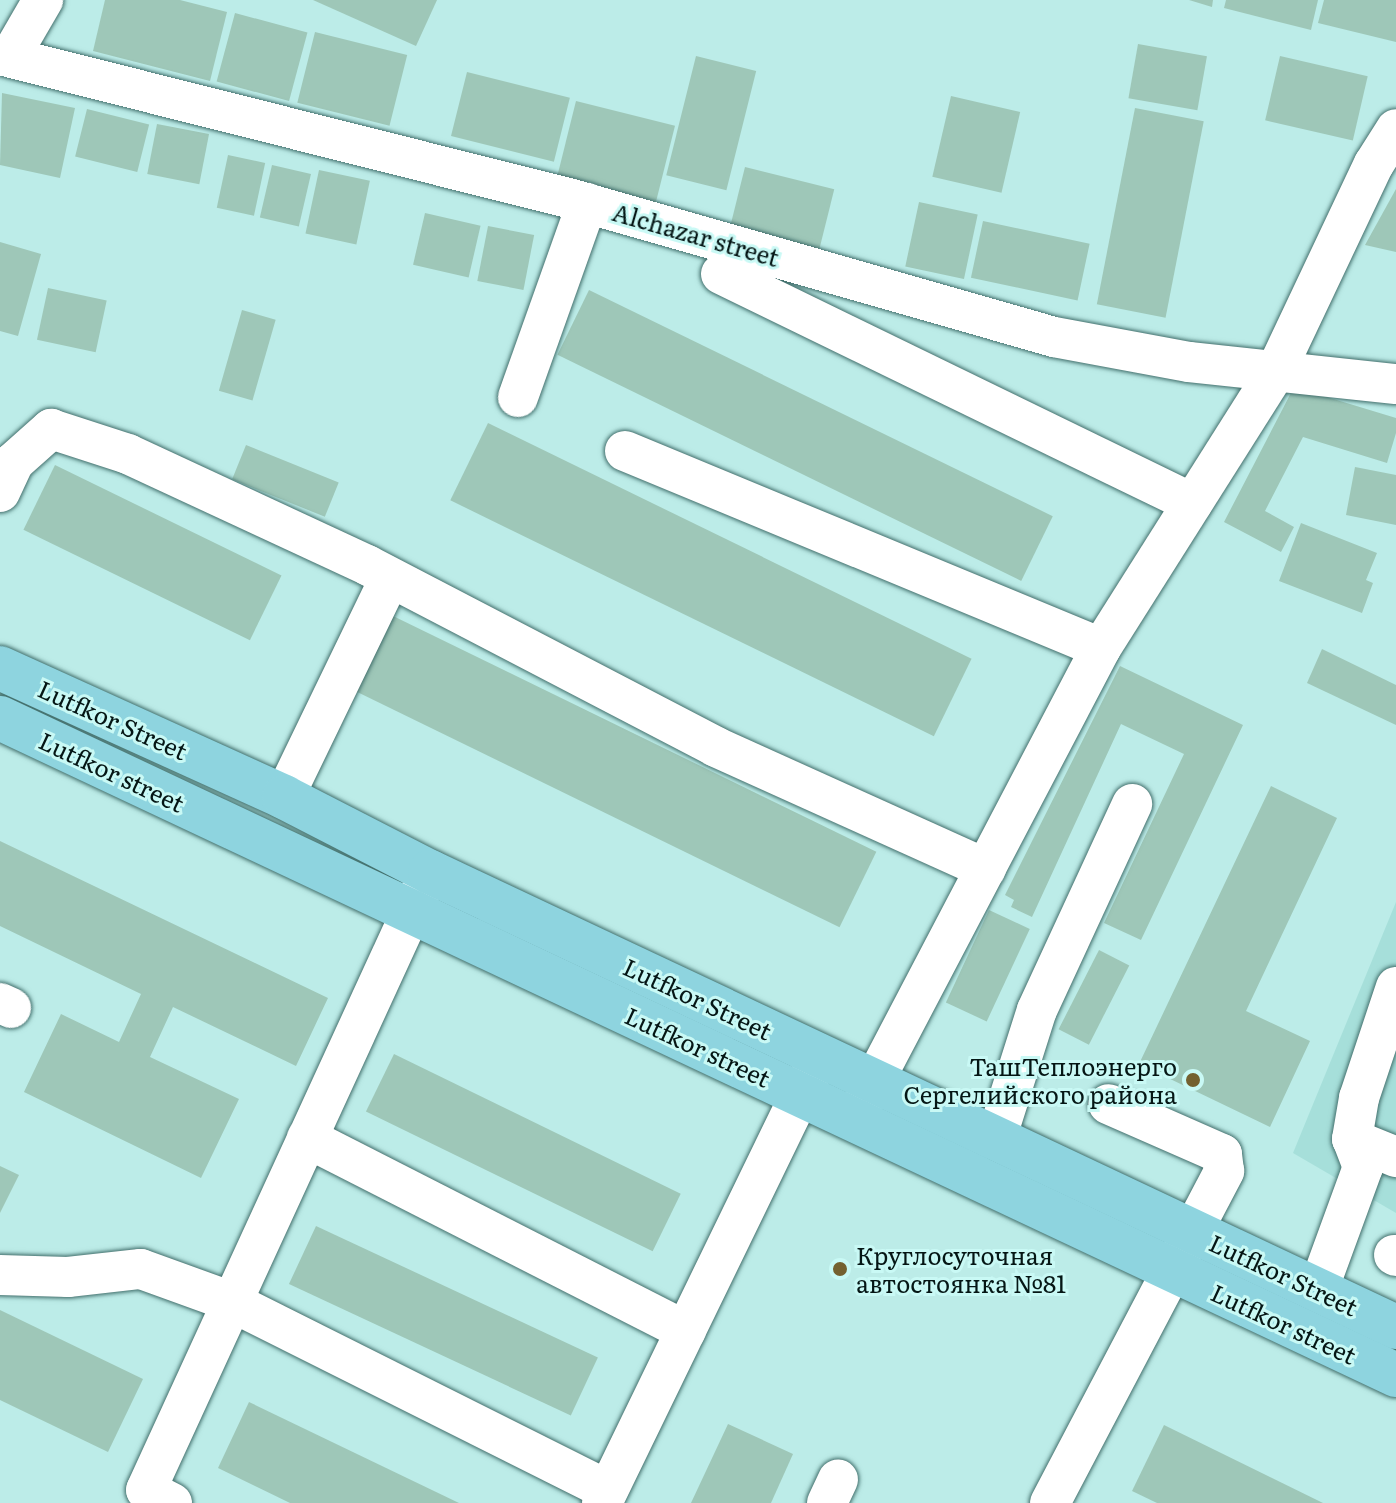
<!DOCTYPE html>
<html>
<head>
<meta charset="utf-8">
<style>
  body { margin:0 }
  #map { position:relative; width:1396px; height:1503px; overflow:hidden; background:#bcece8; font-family:Literata,serif }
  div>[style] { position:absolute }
  .built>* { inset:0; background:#a6dfda }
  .building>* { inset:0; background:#9ec7b8; transform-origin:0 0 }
  .roads { filter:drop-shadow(0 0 2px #426f6c) drop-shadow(0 0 2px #426f6c) }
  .minor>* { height:40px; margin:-20px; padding:0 20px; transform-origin:20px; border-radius:20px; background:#fff }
  .major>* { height:44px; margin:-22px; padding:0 22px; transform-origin:22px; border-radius:22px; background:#8ed4df }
  .dots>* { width:22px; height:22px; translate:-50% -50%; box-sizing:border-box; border:4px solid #c9f9f5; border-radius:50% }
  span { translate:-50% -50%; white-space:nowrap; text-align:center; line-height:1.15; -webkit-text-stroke:6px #c9f9f5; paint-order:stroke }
  .street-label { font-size:24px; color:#051615 }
  .poi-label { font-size:24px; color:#051615 }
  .right { translate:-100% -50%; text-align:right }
  .left { translate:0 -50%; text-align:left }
</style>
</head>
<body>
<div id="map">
  <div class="built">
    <div style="clip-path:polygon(1396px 902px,1396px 1213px,1293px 1153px)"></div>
  </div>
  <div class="building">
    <div style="clip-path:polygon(105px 0,180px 0,227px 12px,210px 81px,93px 51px)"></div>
    <div style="clip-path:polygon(313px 0,437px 0,416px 46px)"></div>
    <div style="clip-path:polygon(1189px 0,1213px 0,1212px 7px)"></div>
    <div style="clip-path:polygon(1226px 0,1318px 0,1311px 30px,1224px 8px)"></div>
    <div style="clip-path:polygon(1324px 0,1396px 0,1396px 42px,1318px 23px)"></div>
    <div style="left:235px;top:13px;width:75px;height:71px;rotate:15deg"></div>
    <div style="left:315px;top:32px;width:95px;height:73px;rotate:14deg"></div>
    <div style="left:1138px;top:44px;width:70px;height:55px;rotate:10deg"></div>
    <div style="left:696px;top:56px;width:62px;height:123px;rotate:14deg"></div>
    <div style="left:1280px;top:56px;width:90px;height:66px;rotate:13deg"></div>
    <div style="left:467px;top:72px;width:106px;height:66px;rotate:14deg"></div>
    <div style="clip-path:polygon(2px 93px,75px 108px,60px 178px,0 165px)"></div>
    <div style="left:951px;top:96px;width:71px;height:83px;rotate:13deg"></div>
    <div style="left:576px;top:101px;width:102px;height:87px;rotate:14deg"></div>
    <div style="left:1135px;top:108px;width:70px;height:200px;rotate:11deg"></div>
    <div style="left:87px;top:109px;width:64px;height:49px;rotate:14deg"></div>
    <div style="left:157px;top:124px;width:53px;height:51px;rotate:11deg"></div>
    <div style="left:228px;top:155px;width:38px;height:54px;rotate:12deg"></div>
    <div style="left:272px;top:165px;width:40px;height:54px;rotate:13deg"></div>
    <div style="left:745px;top:167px;width:92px;height:62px;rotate:14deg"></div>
    <div style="left:319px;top:170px;width:52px;height:65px;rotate:12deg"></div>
    <div style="clip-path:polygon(1396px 189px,1396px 252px,1365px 245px)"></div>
    <div style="left:919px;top:202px;width:60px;height:66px;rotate:12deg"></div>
    <div style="left:425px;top:213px;width:57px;height:53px;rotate:13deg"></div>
    <div style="left:983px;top:221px;width:109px;height:58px;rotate:12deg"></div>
    <div style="left:488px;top:226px;width:47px;height:56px;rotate:11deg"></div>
    <div style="clip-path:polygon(0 242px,41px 254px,18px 336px,0 331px)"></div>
    <div style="left:48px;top:288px;width:60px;height:53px;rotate:12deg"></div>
    <div style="left:589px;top:290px;width:516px;height:72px;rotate:26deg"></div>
    <div style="left:242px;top:310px;width:35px;height:84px;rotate:16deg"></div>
    <div style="clip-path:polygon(1294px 387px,1396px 418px,1396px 433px,1387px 463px,1303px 437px,1265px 511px,1294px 527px,1281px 552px,1224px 522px)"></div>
    <div style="left:488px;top:423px;width:538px;height:86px;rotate:26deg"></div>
    <div style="left:246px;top:445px;width:100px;height:37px;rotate:22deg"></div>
    <div style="left:55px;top:465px;width:252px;height:72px;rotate:26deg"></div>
    <div style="clip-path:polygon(1355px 467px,1396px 475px,1396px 525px,1346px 515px)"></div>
    <div style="clip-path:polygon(1301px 523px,1377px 553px,1366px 580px,1373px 583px,1362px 613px,1279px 581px)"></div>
    <div style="left:391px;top:615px;width:540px;height:84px;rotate:26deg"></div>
    <div style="clip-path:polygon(1322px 649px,1396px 685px,1396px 725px,1307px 683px)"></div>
    <div style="clip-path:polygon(1120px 666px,1243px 725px,1141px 940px,1104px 923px,1184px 754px,1121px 724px,1032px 917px,1011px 907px,1014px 900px,1005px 895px)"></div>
    <div style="clip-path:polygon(1271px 786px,1337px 818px,1246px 1011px,1310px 1041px,1270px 1127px,1139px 1064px)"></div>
    <div style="clip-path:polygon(0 841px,328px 998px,296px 1066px,173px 1007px,150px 1057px,239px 1099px,201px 1178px,24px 1092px,61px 1014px,119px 1042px,141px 994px,0 926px)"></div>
    <div style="left:989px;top:910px;width:45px;height:102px;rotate:25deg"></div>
    <div style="left:1099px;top:950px;width:34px;height:89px;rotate:27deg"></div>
    <div style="left:394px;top:1054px;width:319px;height:64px;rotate:26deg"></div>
    <div style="clip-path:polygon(0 1166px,19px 1175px,0 1213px)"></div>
    <div style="left:316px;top:1226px;width:311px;height:64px;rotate:25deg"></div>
    <div style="clip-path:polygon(0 1310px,143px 1379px,108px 1452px,0 1400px)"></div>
    <div style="clip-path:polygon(249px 1402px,459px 1503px,290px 1503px,218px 1468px)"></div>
    <div style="clip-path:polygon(728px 1424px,793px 1454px,771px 1503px,691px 1503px)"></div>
    <div style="clip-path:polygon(1164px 1425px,1323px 1503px,1157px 1503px,1132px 1491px)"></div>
  </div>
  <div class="roads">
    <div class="minor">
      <div style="left:0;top:55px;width:590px;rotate:14.13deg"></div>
      <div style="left:572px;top:199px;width:501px;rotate:15.98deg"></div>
      <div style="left:1054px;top:337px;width:137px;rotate:10.5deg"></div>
      <div style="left:1189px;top:362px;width:208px;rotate:6.1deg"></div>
      <div style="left:10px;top:57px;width:66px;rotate:-59.9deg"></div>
      <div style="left:721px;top:274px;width:524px;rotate:25.93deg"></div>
      <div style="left:518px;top:397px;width:206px;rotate:-70.4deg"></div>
      <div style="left:625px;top:451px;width:515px;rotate:22.48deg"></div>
      <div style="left:0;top:492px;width:33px;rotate:-65deg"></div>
      <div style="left:14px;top:462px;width:50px;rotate:-41.7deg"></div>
      <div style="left:51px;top:429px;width:81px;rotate:18deg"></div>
      <div style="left:128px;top:454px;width:264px;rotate:24.9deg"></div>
      <div style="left:367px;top:565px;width:394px;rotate:27.5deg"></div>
      <div style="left:716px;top:747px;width:296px;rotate:24.3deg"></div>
      <div style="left:284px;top:797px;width:243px;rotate:-64.2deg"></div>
      <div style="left:0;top:1003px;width:12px;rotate:24deg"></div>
      <div style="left:860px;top:1108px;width:519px;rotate:-62.35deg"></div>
      <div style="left:1101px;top:648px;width:325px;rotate:-57.7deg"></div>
      <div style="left:1275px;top:373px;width:231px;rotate:-64.7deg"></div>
      <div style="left:1374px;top:164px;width:41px;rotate:-57.8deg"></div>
      <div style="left:307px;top:1138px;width:425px;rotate:27deg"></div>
      <div style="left:996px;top:1139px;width:135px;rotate:-72.4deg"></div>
      <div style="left:1037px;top:1010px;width:227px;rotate:-65.2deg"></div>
      <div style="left:1352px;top:1139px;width:48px;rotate:22.2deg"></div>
      <div style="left:1394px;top:1255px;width:2px;rotate:27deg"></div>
      <div style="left:0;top:1275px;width:68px;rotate:1.7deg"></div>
      <div style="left:68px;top:1277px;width:73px;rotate:-6.3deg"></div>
      <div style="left:141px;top:1269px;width:97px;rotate:19.9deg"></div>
      <div style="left:232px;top:1302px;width:420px;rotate:26.6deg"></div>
      <div style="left:1318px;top:1290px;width:131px;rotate:-69.9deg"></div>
      <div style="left:1363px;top:1167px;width:30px;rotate:-111deg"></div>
      <div style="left:1352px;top:1139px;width:42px;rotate:-80.3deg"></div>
      <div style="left:1359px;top:1098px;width:117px;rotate:-71.6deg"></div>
      <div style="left:172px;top:1503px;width:29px;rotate:-153deg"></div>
      <div style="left:146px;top:1490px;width:669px;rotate:-65.35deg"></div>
      <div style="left:602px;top:1503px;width:486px;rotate:-64.1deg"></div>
      <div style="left:827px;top:1503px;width:26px;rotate:-65deg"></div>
      <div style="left:1050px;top:1503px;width:375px;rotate:-62.3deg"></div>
      <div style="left:1224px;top:1171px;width:17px;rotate:-97deg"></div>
      <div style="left:1222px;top:1154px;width:124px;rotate:-156.3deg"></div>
    </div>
    <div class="major">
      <div style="left:0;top:668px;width:312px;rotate:24.4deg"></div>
      <div style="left:284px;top:797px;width:164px;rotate:27.2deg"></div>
      <div style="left:430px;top:872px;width:1068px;rotate:25.22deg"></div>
      <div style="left:0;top:718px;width:1543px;rotate:25.2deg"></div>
    </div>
  </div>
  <div class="dots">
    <div style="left:1193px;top:1080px;background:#746130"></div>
    <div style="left:840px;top:1269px;background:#746130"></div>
  </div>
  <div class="street-label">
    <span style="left:696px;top:234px;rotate:16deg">Alchazar street</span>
    <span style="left:113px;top:719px;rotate:24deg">Lutfkor Street</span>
    <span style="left:112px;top:771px;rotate:25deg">Lutfkor street</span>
    <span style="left:698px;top:998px;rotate:25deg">Lutfkor Street</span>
    <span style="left:698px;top:1046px;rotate:25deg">Lutfkor street</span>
    <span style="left:1284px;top:1274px;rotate:25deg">Lutfkor Street</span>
    <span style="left:1284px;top:1323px;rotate:25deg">Lutfkor street</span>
  </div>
  <div class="poi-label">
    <span class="right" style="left:1177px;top:1080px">ТашТеплоэнерго<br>Сергелийского района</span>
    <span class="left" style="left:856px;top:1269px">Круглосуточная<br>автостоянка №81</span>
  </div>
</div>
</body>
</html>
